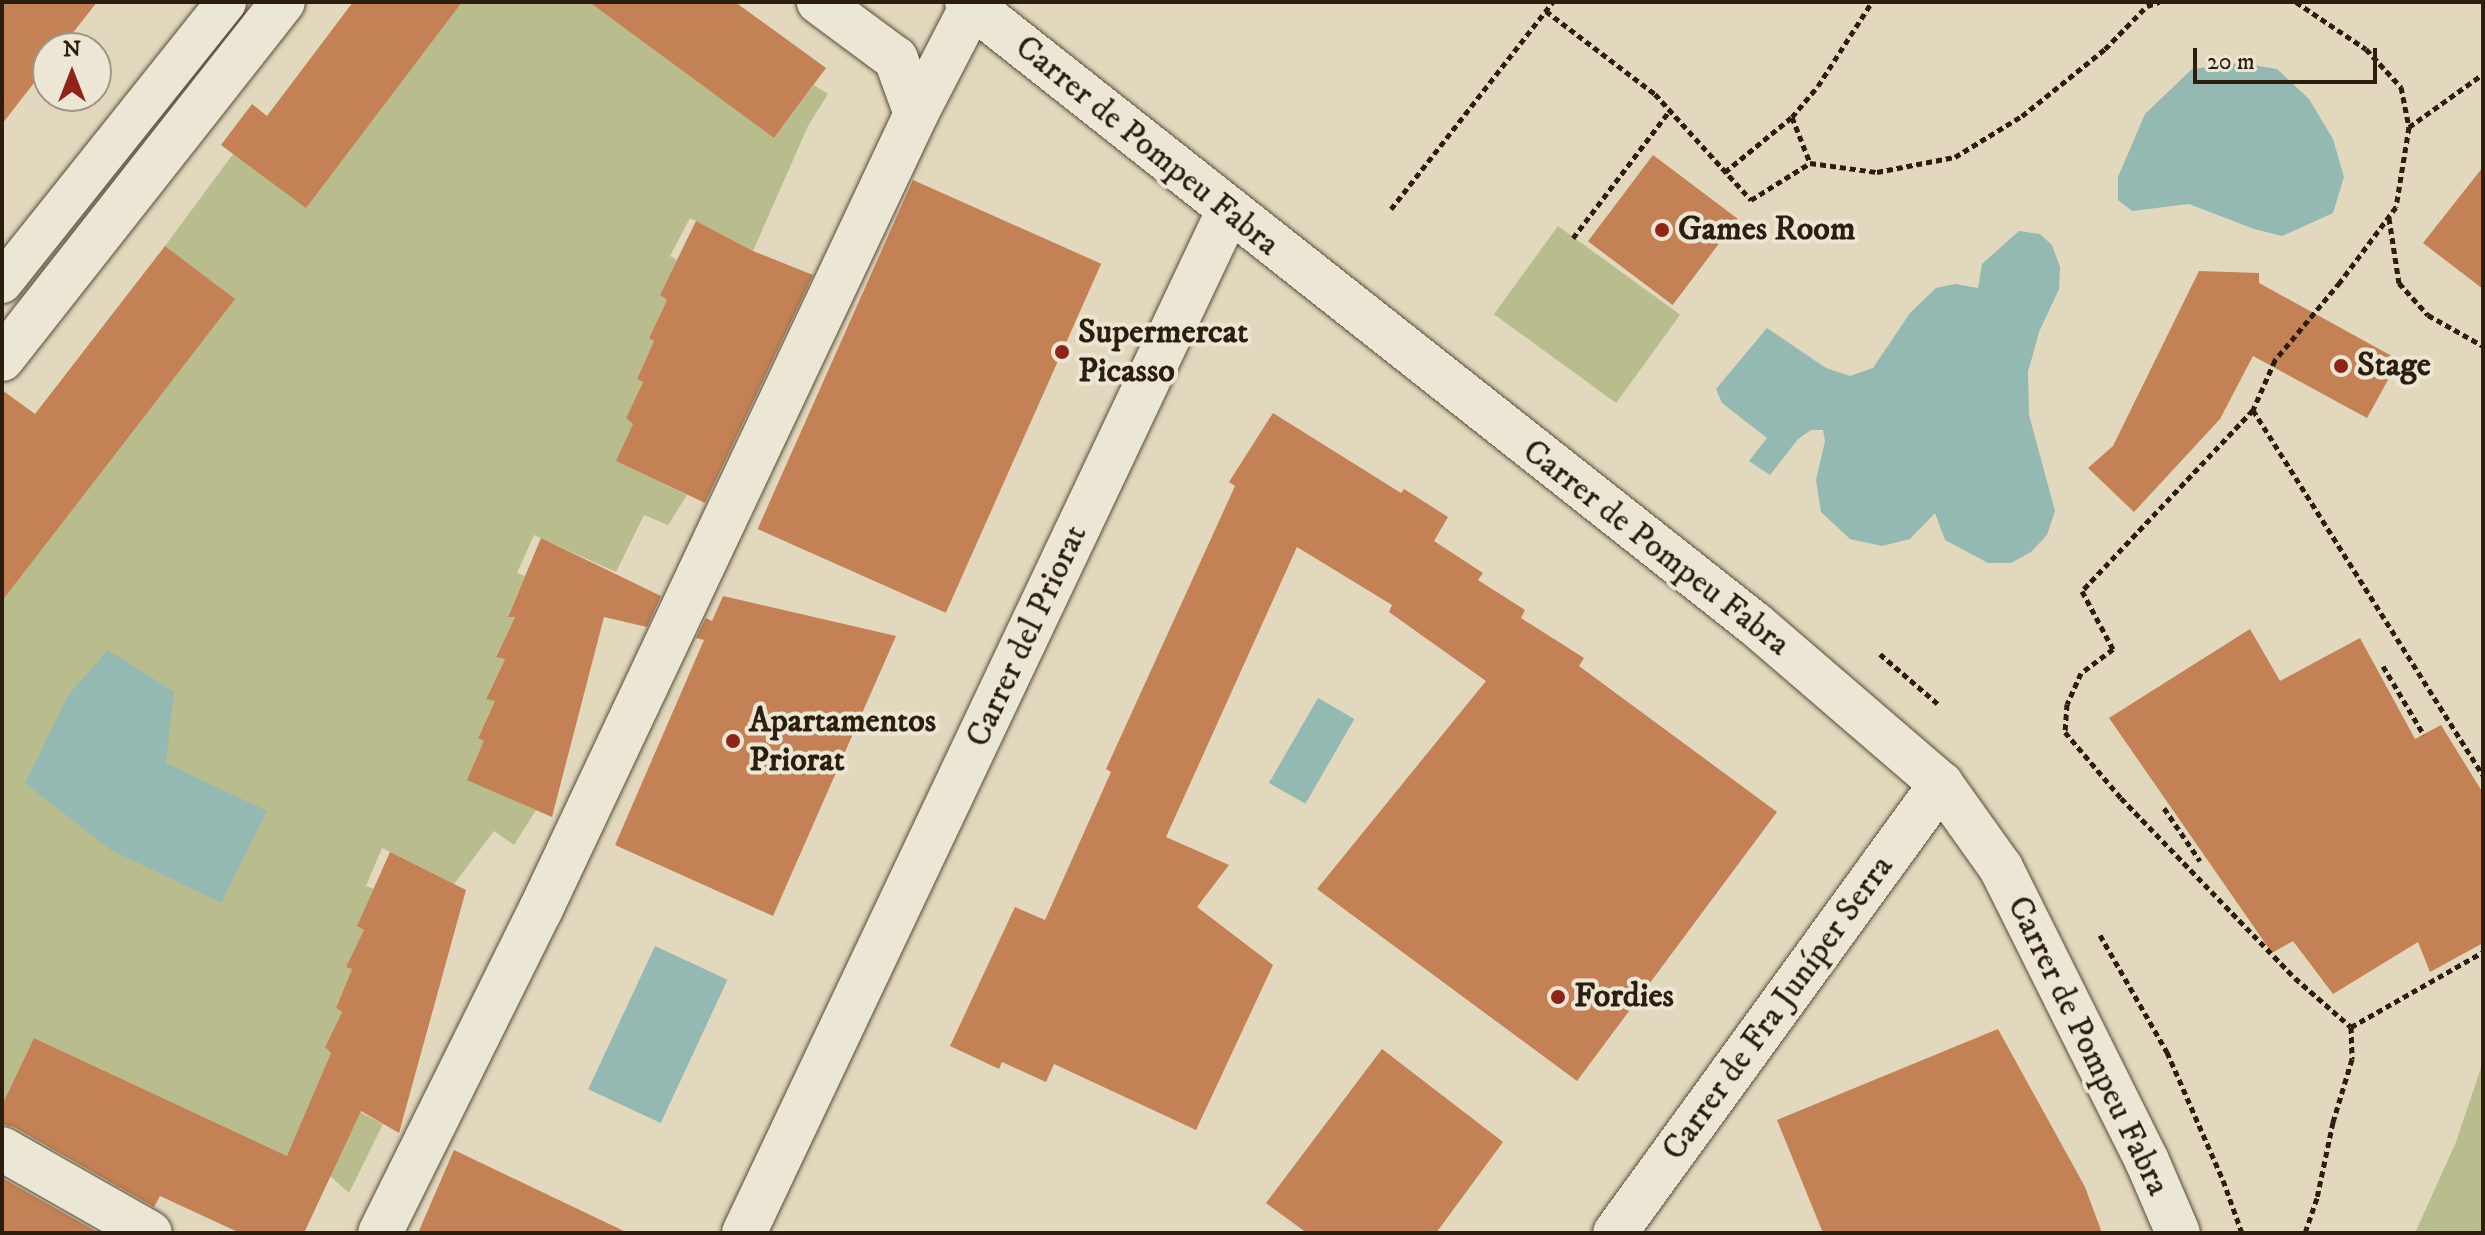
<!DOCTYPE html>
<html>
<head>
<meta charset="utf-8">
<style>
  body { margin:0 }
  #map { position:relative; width:2485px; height:1235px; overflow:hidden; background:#e1d8bd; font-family:"IM FELL DW Pica",serif }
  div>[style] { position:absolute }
  .green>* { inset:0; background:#b9bd8d; transform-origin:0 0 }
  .water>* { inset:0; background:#94b9b2; transform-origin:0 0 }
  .building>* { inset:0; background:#c38155; transform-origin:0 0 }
  .path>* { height:5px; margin-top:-2.5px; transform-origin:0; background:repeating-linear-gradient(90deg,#2b1e0f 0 6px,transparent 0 10px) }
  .roads { filter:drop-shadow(0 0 2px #584c3a) drop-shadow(0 0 2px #584c3a) }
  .pedestrian>* { height:40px; margin:-20px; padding:0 20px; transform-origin:20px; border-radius:20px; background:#ece6d4 }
  .minor>* { height:44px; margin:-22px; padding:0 22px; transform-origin:22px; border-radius:22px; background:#ece6d4 }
  .tertiary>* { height:44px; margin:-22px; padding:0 22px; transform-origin:22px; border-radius:22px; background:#ece6d4 }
  .dots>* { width:22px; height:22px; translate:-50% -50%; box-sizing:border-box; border:4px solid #ece6d4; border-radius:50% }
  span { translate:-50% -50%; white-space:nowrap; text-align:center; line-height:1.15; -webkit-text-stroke:8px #ece6d4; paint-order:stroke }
  .street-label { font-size:34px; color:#2b1e0f }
  .poi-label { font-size:34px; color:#2b1e0f; font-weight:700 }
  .left { translate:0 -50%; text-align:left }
  .frame { position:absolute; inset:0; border:4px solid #2b1e0f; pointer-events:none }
  .north { position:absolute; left:32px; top:32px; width:80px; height:80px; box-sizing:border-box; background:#ece6d4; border:2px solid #9f9685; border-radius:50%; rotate:0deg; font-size:22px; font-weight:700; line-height:32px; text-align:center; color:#2b1e0f }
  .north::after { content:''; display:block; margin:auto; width:28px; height:36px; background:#8f2418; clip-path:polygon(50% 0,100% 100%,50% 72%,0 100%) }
  .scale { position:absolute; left:2193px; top:48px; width:184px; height:36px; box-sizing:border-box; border:4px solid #2b1e0f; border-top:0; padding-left:10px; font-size:24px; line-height:28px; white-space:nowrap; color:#2b1e0f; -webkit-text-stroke:6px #ece6d4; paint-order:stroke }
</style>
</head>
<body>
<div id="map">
  <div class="green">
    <div style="clip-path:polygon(460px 2px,589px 2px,774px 138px,814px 85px,828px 94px,808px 126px,753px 251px,690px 218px,670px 256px,677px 260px,660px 295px,667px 300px,649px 338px,654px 341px,637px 379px,643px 382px,626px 418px,633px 424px,617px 461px,687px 495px,668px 525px,644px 515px,616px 572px,534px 535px,517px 573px,525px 576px,508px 616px,515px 617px,496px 656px,505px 659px,486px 698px,495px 701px,478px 737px,485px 741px,468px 779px,536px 810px,514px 845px,494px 831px,454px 884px,382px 848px,366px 886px,374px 889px,357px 926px,364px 930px,347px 967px,352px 969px,336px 1008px,342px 1012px,325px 1047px,331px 1053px,316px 1089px,383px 1124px,349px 1193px,330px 1176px,34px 1038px,2px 1105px,2px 601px,234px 299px,165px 246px,233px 154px)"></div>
    <div style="left:1558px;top:226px;width:151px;height:109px;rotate:36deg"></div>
    <div style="clip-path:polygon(2483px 1062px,2483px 1233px,2415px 1233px,2456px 1142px)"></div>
  </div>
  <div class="water">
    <div style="clip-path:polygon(2240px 63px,2277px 69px,2309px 99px,2333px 139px,2344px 177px,2333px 213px,2282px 236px,2254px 229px,2189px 204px,2132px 211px,2118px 200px,2118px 177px,2145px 114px,2192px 69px)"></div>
    <div style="clip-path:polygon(2019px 231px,2040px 234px,2052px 245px,2060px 267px,2059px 289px,2039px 332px,2028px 372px,2029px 415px,2055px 511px,2047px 535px,2031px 552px,2011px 563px,1988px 563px,1945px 540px,1935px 513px,1910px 539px,1882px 546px,1850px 539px,1821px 512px,1816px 480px,1825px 441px,1823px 430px,1811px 430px,1798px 439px,1770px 475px,1749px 461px,1767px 438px,1722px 403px,1716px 389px,1767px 328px,1826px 368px,1850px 376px,1873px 368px,1910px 313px,1936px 288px,1955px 284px,1978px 288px,1982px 264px)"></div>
    <div style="clip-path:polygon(108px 650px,174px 692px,166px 763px,267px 811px,221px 903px,109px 849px,25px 783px,69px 694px)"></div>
    <div style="left:1318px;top:698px;width:42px;height:98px;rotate:30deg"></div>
    <div style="left:655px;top:946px;width:80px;height:158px;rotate:25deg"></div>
  </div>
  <div class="building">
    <div style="clip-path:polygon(2px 2px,97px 2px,61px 48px,48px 48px,48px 65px,2px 124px)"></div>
    <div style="clip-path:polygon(353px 2px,462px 2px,306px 208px,221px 145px,252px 104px,267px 116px)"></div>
    <div style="clip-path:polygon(589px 2px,735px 2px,826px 68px,774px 138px)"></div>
    <div style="left:1653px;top:155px;width:106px;height:108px;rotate:37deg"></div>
    <div style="clip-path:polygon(2483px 167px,2483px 289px,2423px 243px)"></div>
    <div style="left:913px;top:180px;width:206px;height:382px;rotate:24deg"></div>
    <div style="clip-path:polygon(696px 221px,753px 251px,813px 275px,705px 503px,616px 461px,633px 424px,626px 418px,643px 382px,637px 379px,654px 341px,649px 338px,667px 300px,660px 295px)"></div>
    <div style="clip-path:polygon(165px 246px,235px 299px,2px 601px,2px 390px,35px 414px)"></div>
    <div style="clip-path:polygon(2199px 271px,2259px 273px,2259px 283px,2399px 360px,2367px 418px,2253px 356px,2220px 419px,2134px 512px,2088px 468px,2113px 446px)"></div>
    <div style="clip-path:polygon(1273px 413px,1401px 493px,1404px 489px,1448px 517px,1434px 541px,1483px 573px,1478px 580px,1525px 610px,1521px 618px,1584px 658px,1579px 666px,1777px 812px,1577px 1081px,1317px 889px,1486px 681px,1389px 612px,1392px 605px,1297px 547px,1166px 837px,1229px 865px,1197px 907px,1273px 965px,1196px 1130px,1054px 1064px,1046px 1082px,1002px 1062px,999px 1069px,950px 1046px,1015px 907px,1045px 920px,1111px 772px,1106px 769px,1235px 486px,1229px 482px)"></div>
    <div style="clip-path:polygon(541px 538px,661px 596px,647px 627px,604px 617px,552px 817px,467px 780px,484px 741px,478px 738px,495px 701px,486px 699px,505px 659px,496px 657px,515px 617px,508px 617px)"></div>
    <div style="clip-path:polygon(723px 596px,896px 636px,773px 916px,615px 845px,704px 640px,696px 638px,706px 618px,712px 621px)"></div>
    <div style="clip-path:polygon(2250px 629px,2280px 681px,2360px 638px,2415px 739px,2441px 725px,2483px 793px,2483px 943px,2430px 972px,2418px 942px,2333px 994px,2293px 941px,2272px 953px,2109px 718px)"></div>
    <div style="clip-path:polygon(390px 852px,466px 890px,399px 1133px,361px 1111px,304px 1233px,240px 1233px,160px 1196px,154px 1207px,14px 1127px,2px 1124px,2px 1105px,34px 1038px,287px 1156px,331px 1053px,325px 1047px,342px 1012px,336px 1008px,352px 969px,346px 967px,364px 930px,357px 926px)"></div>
    <div style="clip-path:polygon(1998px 1029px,2085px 1187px,2102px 1233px,1823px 1233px,1777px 1120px)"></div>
    <div style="clip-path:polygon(1382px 1049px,1503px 1142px,1436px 1233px,1307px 1233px,1266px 1203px)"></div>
    <div style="clip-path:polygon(454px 1150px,628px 1233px,418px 1233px)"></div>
    <div style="clip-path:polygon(2px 1178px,99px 1233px,2px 1233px)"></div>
  </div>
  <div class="path">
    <div style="left:2296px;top:2px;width:84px;rotate:33.9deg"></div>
    <div style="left:2366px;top:49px;width:52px;rotate:47.4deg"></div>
    <div style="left:2401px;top:87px;width:41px;rotate:78.7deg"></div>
    <div style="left:2409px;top:127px;width:81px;rotate:99.2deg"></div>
    <div style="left:2396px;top:207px;width:94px;rotate:126.7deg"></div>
    <div style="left:2340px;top:282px;width:102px;rotate:129.8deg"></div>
    <div style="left:2275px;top:360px;width:55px;rotate:113.7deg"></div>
    <div style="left:2253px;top:410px;width:249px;rotate:133.4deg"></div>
    <div style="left:2082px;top:591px;width:66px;rotate:61.9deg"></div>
    <div style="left:2113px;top:649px;width:40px;rotate:143deg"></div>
    <div style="left:2081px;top:673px;width:34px;rotate:114deg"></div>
    <div style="left:2067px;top:704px;width:28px;rotate:94deg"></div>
    <div style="left:2065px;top:732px;width:87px;rotate:49.7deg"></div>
    <div style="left:2121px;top:798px;width:250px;rotate:46deg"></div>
    <div style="left:2295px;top:978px;width:74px;rotate:41.2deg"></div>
    <div style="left:2351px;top:1027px;width:32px;rotate:88deg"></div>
    <div style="left:2352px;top:1059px;width:66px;rotate:106.8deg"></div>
    <div style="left:2333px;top:1122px;width:78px;rotate:101.9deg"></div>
    <div style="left:2317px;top:1198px;width:37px;rotate:109deg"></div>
    <div style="left:1546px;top:11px;width:137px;rotate:37.3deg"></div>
    <div style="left:1655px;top:94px;width:143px;rotate:47.8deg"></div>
    <div style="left:1751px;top:200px;width:70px;rotate:-32.1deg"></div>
    <div style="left:1810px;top:163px;width:68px;rotate:7.7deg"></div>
    <div style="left:1877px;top:172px;width:79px;rotate:-10.9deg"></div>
    <div style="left:1955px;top:157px;width:79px;rotate:-31.5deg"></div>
    <div style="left:2022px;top:116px;width:107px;rotate:-38.9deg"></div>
    <div style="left:2105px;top:49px;width:60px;rotate:-45.7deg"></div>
    <div style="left:2147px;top:6px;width:13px;rotate:-18deg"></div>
    <div style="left:1792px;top:117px;width:49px;rotate:68.6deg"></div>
    <div style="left:2409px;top:127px;width:91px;rotate:-35.6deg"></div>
    <div style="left:1725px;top:172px;width:87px;rotate:-39.4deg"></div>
    <div style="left:1792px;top:117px;width:40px;rotate:-50deg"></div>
    <div style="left:1818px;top:86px;width:100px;rotate:-57.3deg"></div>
    <div style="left:1391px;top:209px;width:263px;rotate:-52deg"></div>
    <div style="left:2389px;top:218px;width:66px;rotate:81.3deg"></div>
    <div style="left:2399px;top:283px;width:43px;rotate:47.8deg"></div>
    <div style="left:2428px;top:315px;width:63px;rotate:29.4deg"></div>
    <div style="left:1573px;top:238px;width:161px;rotate:-52.8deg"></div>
    <div style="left:2253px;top:410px;width:431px;rotate:57.8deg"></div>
    <div style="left:1880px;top:654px;width:78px;rotate:40.8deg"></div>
    <div style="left:2383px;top:666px;width:80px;rotate:59.3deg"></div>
    <div style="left:2164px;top:808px;width:64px;rotate:55.8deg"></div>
    <div style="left:2100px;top:935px;width:135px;rotate:60.2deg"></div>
    <div style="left:2167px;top:1052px;width:140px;rotate:66.4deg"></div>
    <div style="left:2223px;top:1180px;width:56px;rotate:70.3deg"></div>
    <div style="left:2351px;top:1027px;width:152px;rotate:-29.6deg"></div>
  </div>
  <div class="roads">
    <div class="pedestrian">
      <div style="left:2px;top:283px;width:359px;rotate:-51.4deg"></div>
    </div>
    <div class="minor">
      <div style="left:916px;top:114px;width:122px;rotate:-62.6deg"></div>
      <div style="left:2px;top:359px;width:454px;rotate:-51.8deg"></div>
      <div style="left:2px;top:1149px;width:170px;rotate:29.6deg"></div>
      <div style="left:380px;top:1233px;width:360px;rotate:-63.6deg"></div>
      <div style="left:540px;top:911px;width:881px;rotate:-64.74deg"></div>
      <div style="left:916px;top:114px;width:59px;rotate:-110deg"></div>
      <div style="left:896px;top:59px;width:96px;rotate:-143.5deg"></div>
      <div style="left:744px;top:1233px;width:1130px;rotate:-64.64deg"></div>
      <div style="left:1615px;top:1233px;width:555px;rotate:-54.02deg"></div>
    </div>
    <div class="tertiary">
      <div style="left:967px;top:2px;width:1004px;rotate:38.29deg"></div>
      <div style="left:1755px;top:624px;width:245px;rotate:40.7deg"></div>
      <div style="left:1941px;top:784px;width:103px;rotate:54.5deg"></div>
      <div style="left:2001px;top:868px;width:327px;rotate:63.5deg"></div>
      <div style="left:2147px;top:1161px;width:78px;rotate:66.7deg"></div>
    </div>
  </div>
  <div class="dots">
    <div style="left:1662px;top:230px;background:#8f2418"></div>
    <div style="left:1062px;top:352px;background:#8f2418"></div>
    <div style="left:2341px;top:366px;background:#8f2418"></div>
    <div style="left:733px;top:741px;background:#8f2418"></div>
    <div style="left:1558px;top:997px;background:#8f2418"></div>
  </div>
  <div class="street-label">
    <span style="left:1147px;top:146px;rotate:39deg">Carrer de Pompeu Fabra</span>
    <span style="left:1656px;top:548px;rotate:38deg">Carrer de Pompeu Fabra</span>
    <span style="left:1027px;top:636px;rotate:-65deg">Carrer del Priorat</span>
    <span style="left:1778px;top:1008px;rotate:-54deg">Carrer de Fra Juníper Serra</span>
    <span style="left:2088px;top:1046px;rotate:64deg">Carrer de Pompeu Fabra</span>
  </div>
  <div class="poi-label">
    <span class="left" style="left:1678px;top:230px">Games Room</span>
    <span class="left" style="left:1078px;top:352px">Supermercat<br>Picasso</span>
    <span class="left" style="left:2357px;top:366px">Stage</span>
    <span class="left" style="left:749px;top:741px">Apartamentos<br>Priorat</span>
    <span class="left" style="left:1574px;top:997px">Fordies</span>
  </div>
  <div class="frame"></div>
  <div class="north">N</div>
  <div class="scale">20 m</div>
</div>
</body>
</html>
